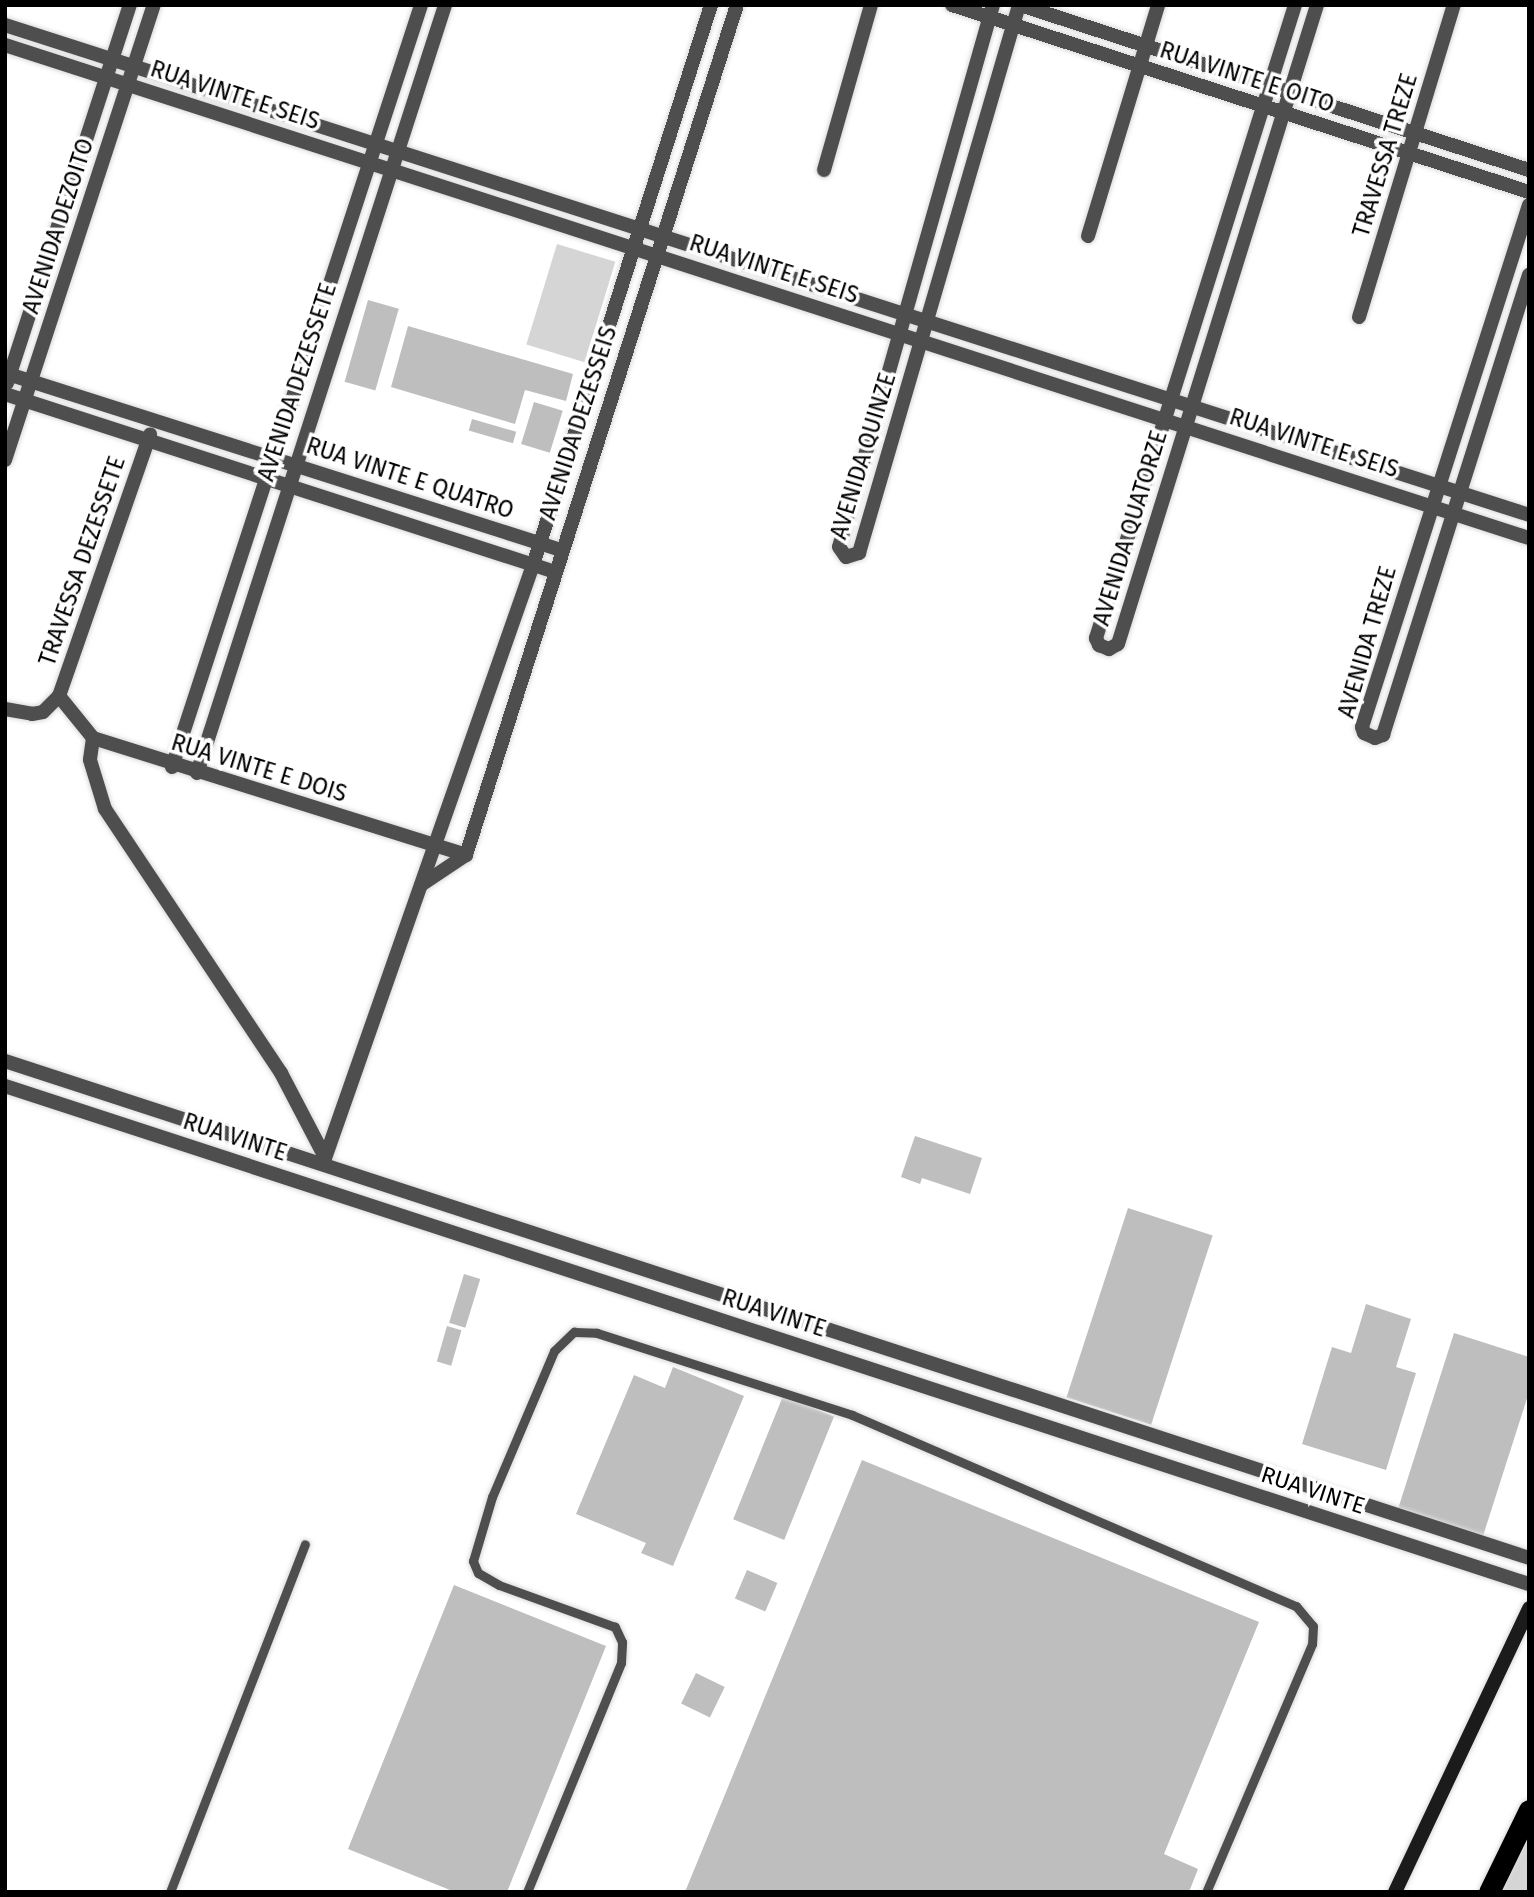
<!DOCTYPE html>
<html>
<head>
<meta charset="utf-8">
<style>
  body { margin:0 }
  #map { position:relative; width:1534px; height:1897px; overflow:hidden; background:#fff; font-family:"Fira Sans",sans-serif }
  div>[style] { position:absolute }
  .green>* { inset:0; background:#d5d5d5; transform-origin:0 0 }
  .building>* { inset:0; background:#bebebe; transform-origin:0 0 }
  .roads { filter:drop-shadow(0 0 2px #dbdbdb) drop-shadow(0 0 2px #dbdbdb) }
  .service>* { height:9px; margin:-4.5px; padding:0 4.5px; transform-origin:4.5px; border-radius:4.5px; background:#4e4e4e }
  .minor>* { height:14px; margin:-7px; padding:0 7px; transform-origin:7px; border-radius:7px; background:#4e4e4e }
  .secondary>* { height:14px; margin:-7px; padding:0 7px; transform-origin:7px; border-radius:7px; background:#1b1b1b }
  .motorway>* { height:21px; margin:-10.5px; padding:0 10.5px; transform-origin:10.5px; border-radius:10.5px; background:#000 }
  span { translate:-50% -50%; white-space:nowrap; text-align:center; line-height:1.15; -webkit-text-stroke:7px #fff; paint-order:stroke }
  .street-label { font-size:23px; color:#000 }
  .frame { position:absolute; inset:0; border:7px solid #000; pointer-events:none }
</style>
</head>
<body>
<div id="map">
  <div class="green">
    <div style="left:557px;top:244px;width:61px;height:105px;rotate:17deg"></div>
    <div style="clip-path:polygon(1529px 1835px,1529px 1892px,1501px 1892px)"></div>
  </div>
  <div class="building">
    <div style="left:368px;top:300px;width:32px;height:85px;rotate:16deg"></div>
    <div style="clip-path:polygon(408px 326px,573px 374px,566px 401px,525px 390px,515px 424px,391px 387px)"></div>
    <div style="left:534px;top:402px;width:30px;height:44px;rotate:17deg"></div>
    <div style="left:472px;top:419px;width:46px;height:12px;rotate:16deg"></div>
    <div style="clip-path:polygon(915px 1136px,982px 1158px,970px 1194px,922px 1178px,920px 1184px,901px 1177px)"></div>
    <div style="left:1128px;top:1208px;width:89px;height:199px;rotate:18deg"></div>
    <div style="left:464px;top:1274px;width:17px;height:51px;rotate:17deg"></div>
    <div style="clip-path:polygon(1366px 1304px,1411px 1319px,1396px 1367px,1416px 1373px,1386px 1470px,1302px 1444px,1332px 1347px,1351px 1353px)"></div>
    <div style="left:447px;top:1326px;width:15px;height:37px;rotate:16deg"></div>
    <div style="clip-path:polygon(1454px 1333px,1529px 1357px,1529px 1392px,1483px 1536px,1398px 1509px)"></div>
    <div style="clip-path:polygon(673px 1367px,744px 1396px,673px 1566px,641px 1553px,646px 1543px,576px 1514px,634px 1375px,665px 1388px)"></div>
    <div style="left:783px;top:1396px;width:55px;height:133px;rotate:22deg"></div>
    <div style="clip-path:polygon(862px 1460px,1259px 1622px,1164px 1854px,1198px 1869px,1189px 1892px,685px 1892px)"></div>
    <div style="left:747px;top:1570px;width:33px;height:31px;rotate:23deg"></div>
    <div style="clip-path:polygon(454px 1585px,606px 1646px,507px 1892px,455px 1892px,348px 1849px)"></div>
    <div style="left:696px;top:1673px;width:32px;height:34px;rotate:26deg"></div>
  </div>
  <div class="roads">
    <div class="service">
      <div style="left:170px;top:1892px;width:373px;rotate:-68.8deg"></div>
      <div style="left:527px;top:1892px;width:248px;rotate:-67.7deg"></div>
      <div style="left:621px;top:1663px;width:21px;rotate:-87deg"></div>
      <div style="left:622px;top:1642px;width:17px;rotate:-115deg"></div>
      <div style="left:615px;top:1627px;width:123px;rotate:-160.1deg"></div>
      <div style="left:499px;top:1585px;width:24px;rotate:-150deg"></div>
      <div style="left:478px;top:1573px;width:13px;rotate:-113deg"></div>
      <div style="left:473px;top:1561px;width:67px;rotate:-73.5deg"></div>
      <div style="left:492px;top:1497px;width:159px;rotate:-67deg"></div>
      <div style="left:554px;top:1351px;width:28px;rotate:-44deg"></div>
      <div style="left:574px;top:1332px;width:23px;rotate:2deg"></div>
      <div style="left:597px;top:1333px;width:268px;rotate:17.8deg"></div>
      <div style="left:852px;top:1415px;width:483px;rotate:23.3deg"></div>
      <div style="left:1296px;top:1606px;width:26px;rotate:50deg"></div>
      <div style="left:1313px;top:1626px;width:18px;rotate:93deg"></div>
      <div style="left:1312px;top:1644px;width:270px;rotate:113.1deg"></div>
    </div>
    <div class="minor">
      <div style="left:952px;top:5px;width:607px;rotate:17.96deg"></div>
      <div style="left:993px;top:5px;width:563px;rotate:105.86deg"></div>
      <div style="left:839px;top:547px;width:12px;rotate:55deg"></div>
      <div style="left:846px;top:557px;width:14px;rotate:-17deg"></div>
      <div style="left:859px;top:553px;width:571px;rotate:-73.72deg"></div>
      <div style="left:1020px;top:5px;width:535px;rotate:17.96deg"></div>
      <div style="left:1295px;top:5px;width:664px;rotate:107.45deg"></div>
      <div style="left:1096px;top:638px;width:8px;rotate:67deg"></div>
      <div style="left:1099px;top:645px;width:11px;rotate:22deg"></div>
      <div style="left:1109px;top:649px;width:10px;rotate:-29deg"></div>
      <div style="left:1118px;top:644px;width:669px;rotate:-72.7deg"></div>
      <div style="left:5px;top:25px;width:1601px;rotate:17.82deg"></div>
      <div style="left:5px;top:45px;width:1602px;rotate:17.93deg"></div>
      <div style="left:824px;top:170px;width:172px;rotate:-74.1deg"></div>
      <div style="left:1529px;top:205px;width:548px;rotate:107.74deg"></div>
      <div style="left:1362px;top:727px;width:6px;rotate:72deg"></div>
      <div style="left:1364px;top:733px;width:12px;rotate:24deg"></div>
      <div style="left:1375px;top:738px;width:9px;rotate:-21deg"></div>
      <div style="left:1383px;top:735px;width:483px;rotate:-72.4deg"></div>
      <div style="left:1088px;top:236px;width:241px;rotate:-73.1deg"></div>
      <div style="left:1359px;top:317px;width:326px;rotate:-73.1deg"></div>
      <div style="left:5px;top:373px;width:583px;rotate:17.66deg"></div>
      <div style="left:7px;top:383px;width:398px;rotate:-72deg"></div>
      <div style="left:5px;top:394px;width:578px;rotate:17.93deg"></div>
      <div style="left:5px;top:460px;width:479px;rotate:-71.9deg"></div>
      <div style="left:59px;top:696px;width:54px;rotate:51deg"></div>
      <div style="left:93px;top:738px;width:391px;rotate:17.4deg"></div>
      <div style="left:5px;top:709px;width:27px;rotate:10deg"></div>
      <div style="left:32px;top:714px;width:11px;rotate:-10deg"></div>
      <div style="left:43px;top:712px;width:23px;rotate:-45deg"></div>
      <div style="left:59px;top:696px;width:277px;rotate:-70.8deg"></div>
      <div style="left:93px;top:738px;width:22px;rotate:98deg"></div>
      <div style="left:90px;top:760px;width:51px;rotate:73deg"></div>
      <div style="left:105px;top:809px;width:317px;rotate:56.3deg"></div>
      <div style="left:281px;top:1073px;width:95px;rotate:62.4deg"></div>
      <div style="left:172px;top:767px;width:802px;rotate:-71.9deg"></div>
      <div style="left:197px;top:773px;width:807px;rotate:-72.1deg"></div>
      <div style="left:466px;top:855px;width:892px;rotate:-72.32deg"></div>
      <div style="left:421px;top:885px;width:54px;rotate:-33.7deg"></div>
      <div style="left:5px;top:1061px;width:1603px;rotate:18.06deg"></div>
      <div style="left:5px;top:1086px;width:1603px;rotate:18.1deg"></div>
      <div style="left:323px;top:1164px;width:635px;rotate:-70.68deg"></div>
      <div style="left:533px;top:565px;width:588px;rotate:-72.37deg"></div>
    </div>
    <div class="secondary">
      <div style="left:1395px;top:1892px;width:314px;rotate:-64.7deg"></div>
    </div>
    <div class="motorway">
      <div style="left:1489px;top:1892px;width:91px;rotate:-64deg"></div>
    </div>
  </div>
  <div class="street-label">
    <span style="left:1247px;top:77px;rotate:18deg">RUA VINTE E OITO</span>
    <span style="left:235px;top:95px;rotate:18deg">RUA VINTE E SEIS</span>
    <span style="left:1385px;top:155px;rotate:-73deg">TRAVESSA TREZE</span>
    <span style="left:58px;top:226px;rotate:-72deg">AVENIDA DEZOITO</span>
    <span style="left:774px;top:269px;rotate:18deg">RUA VINTE E SEIS</span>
    <span style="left:297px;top:382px;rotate:-72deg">AVENIDA DEZESSETE</span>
    <span style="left:578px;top:423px;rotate:-72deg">AVENIDA DEZESSEIS</span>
    <span style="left:1314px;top:443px;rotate:18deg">RUA VINTE E SEIS</span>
    <span style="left:863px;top:456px;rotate:-73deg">AVENIDA QUINZE</span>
    <span style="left:410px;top:478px;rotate:18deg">RUA VINTE E QUATRO</span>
    <span style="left:1130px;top:528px;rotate:-73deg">AVENIDA QUATORZE</span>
    <span style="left:82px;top:561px;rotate:-71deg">TRAVESSA DEZESSETE</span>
    <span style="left:1367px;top:642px;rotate:-74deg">AVENIDA TREZE</span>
    <span style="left:259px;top:768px;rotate:17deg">RUA VINTE E DOIS</span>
    <span style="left:235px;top:1137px;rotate:18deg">RUA VINTE</span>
    <span style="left:774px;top:1313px;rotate:18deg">RUA VINTE</span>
    <span style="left:1313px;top:1490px;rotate:18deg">RUA VINTE</span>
  </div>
  <div class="frame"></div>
</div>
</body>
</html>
